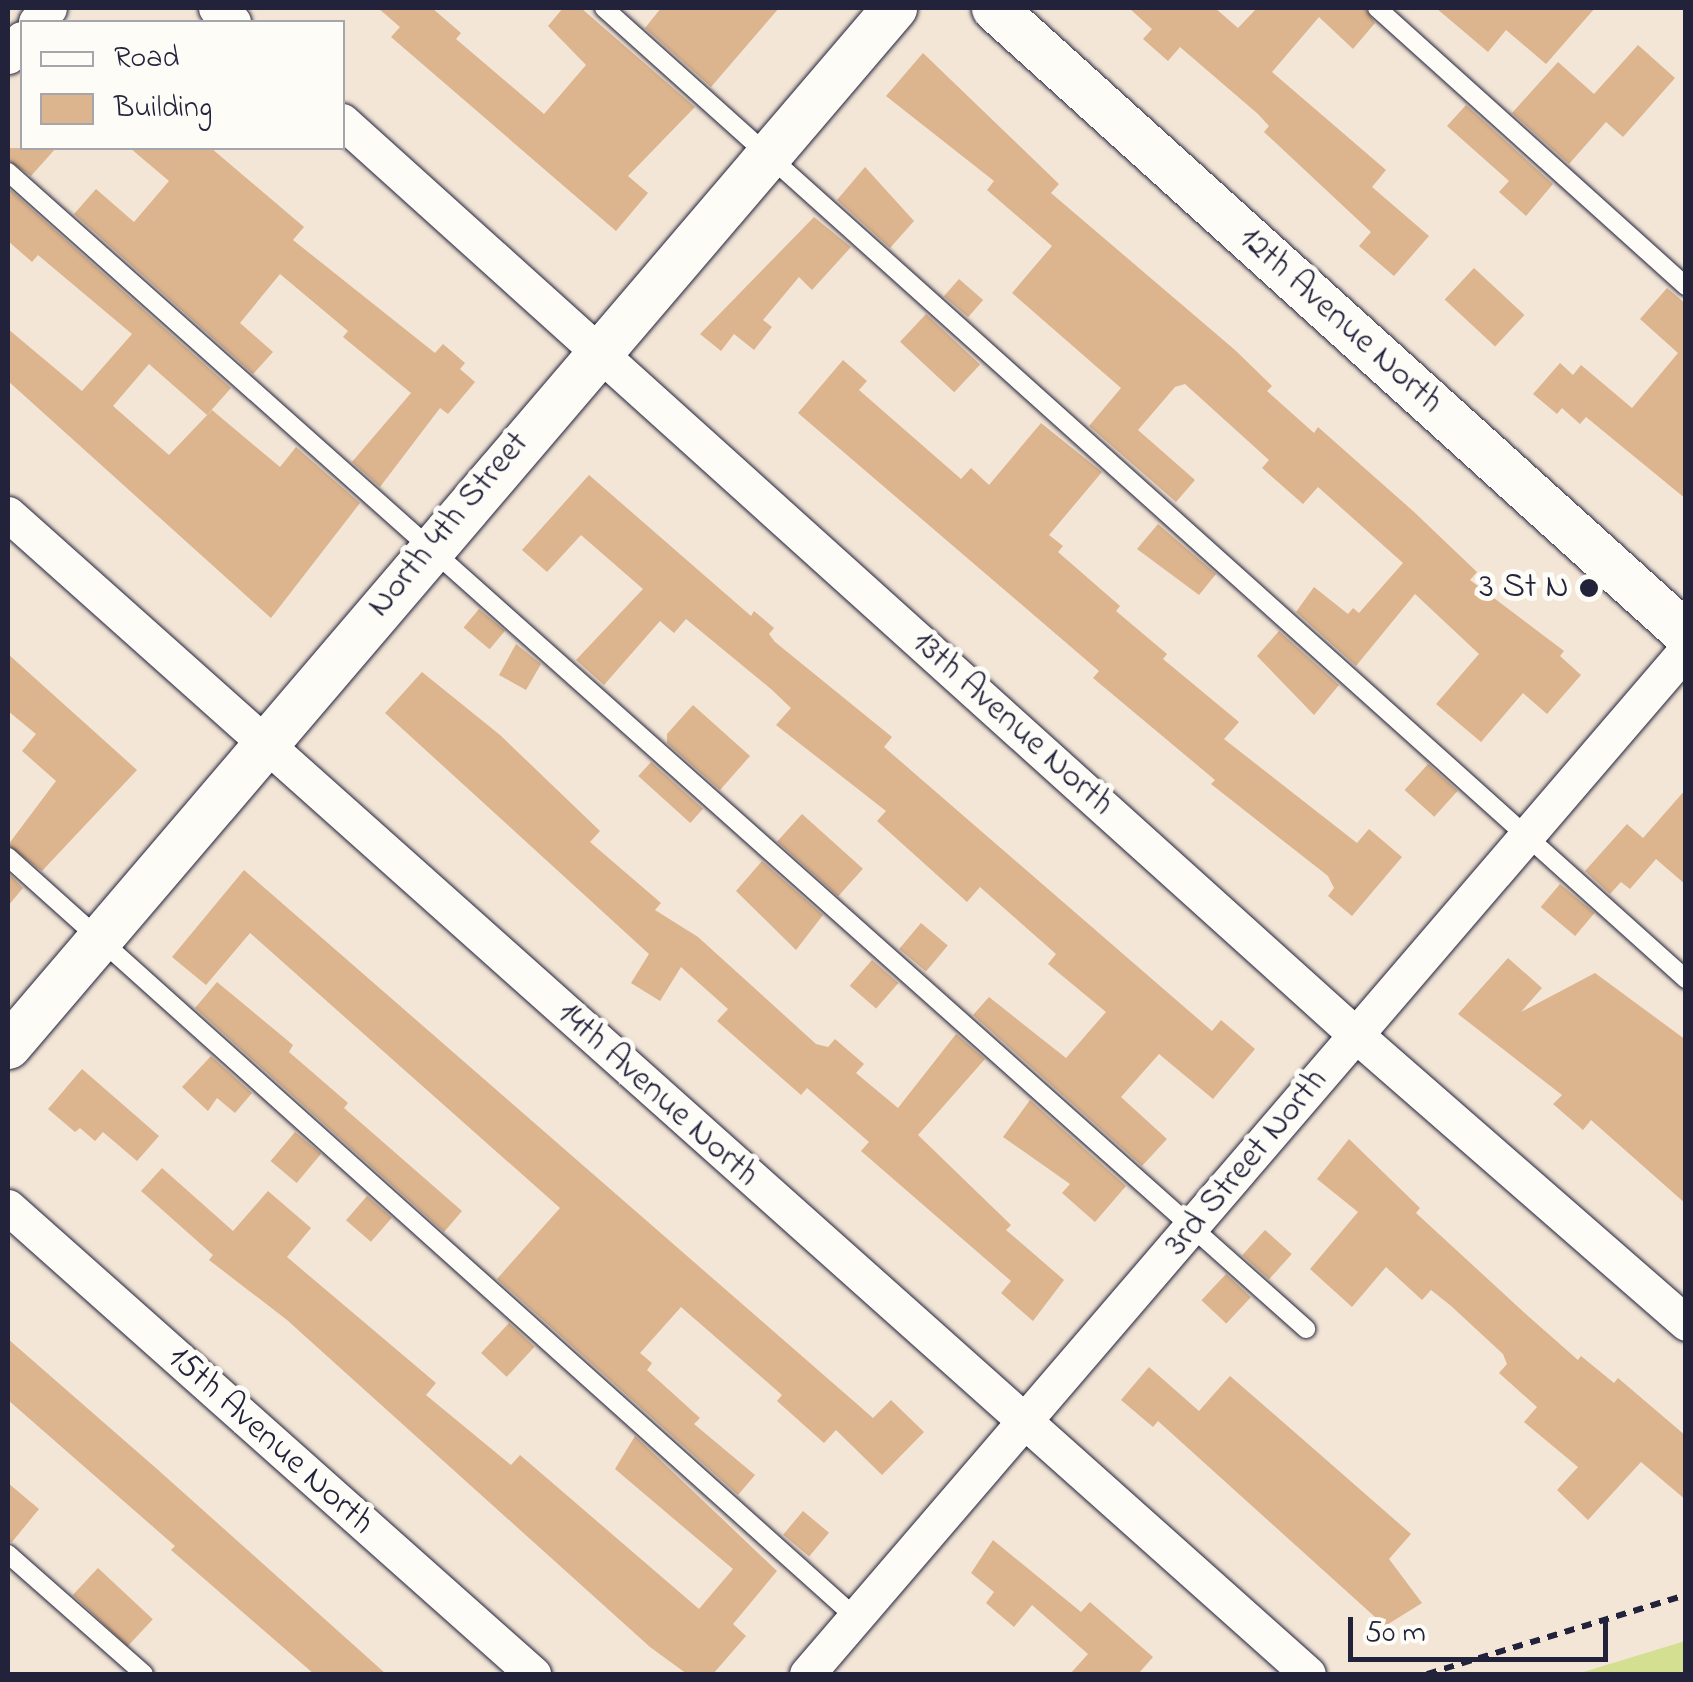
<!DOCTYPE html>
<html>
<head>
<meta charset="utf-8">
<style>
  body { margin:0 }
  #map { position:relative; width:1693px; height:1682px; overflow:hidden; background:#f3e6d7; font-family:"Indie Flower",sans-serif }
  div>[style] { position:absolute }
  .green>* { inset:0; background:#d4df92 }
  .building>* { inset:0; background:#dcb48d; transform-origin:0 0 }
  .path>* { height:6px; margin-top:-3px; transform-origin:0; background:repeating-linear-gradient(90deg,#22223b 0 10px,transparent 0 18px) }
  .roads { filter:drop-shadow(0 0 2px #22223b) drop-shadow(0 0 2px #22223b) }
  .service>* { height:18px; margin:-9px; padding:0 9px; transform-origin:9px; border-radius:9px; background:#fdfcf7 }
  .minor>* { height:35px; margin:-17.5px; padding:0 17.5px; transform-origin:17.5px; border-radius:17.5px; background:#fdfcf7 }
  .tertiary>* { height:45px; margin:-22.5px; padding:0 22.5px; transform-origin:22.5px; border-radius:22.5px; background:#fdfcf7 }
  .dots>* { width:28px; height:28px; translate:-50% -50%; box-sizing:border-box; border:5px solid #fdfcf7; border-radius:50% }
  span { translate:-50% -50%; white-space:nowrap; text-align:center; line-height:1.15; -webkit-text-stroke:10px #fdfcf7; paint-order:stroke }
  .street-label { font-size:35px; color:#22223b }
  .poi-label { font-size:35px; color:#22223b }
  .right { translate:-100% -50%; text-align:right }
  .frame { position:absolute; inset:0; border:10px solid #22223b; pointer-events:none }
  .legend { position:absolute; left:20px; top:20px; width:325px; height:130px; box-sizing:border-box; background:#fdfcf7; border:2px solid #a5a5ac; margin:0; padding:12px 18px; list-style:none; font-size:30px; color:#22223b }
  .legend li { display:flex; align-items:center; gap:20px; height:50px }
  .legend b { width:50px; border:2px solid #a5a5ac }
  .scale { position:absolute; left:1348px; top:1617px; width:260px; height:45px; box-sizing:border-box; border:5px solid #22223b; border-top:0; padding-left:12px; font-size:30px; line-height:35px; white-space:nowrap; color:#22223b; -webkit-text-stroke:8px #fdfcf7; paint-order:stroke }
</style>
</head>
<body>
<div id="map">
  <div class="green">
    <div style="clip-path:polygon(1685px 1641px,1685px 1674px,1577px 1674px)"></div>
  </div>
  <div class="building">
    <div style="clip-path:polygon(378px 8px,432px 8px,461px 33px,456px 39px,544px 114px,586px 65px,548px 26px,563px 8px,581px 8px,695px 107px,628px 176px,648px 193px,616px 231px,391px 37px,400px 27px)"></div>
    <div style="clip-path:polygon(661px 8px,779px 8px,711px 87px,645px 28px)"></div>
    <div style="clip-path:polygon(1129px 8px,1215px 8px,1238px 28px,1257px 8px,1365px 8px,1375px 23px,1353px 49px,1319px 17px,1272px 72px,1386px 170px,1372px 187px,1429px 236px,1394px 276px,1359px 246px,1371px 232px,1264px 132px,1269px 126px,1258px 114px,1180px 47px,1168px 61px,1143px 39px,1152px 29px)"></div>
    <div style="clip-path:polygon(1436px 8px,1595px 8px,1546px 64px,1506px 30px,1488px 52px)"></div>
    <div style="clip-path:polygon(1638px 45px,1675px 78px,1623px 137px,1606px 122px,1569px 164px,1512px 113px,1558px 62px,1594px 94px)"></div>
    <div style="clip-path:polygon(923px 53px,1059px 184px,1051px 193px,1235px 350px,1272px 386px,1267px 391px,1314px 433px,1318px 427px,1413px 511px,1477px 572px,1470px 580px,1564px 651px,1560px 656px,1581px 675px,1547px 714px,1523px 693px,1481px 742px,1436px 704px,1479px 654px,1415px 594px,1356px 666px,1296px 612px,1314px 587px,1348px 614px,1353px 608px,1359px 613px,1403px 563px,1318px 487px,1303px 504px,1262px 468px,1269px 460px,1185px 384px,1175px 387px,1138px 430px,1195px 480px,1176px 502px,1089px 426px,1121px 388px,1012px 293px,1052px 246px,987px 190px,994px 181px,886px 96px)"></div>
    <div style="clip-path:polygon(1466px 105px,1553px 184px,1526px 216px,1499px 192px,1509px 181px,1447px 126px)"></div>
    <div style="clip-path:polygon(8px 148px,56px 148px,31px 176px,8px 160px)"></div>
    <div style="clip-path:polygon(130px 148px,211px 148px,304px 227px,293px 240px,435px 353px,443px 344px,465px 363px,460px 369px,475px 382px,448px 414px,440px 408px,380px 487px,352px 462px,411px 393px,343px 337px,348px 331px,280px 274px,240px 323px,273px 352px,253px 374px,74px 214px,96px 189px,134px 222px,169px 181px)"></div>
    <div style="clip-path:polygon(865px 167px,914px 221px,890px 248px,837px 200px)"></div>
    <div style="clip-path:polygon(8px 188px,231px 388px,207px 415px,149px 364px,113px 406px,169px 455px,212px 410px,280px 467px,296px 447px,360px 503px,271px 618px,8px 381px,8px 329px,82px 391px,132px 334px,38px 255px,32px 262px,8px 241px)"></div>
    <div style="clip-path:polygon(814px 217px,851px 247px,812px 290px,799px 277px,763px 320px,772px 327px,754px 350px,734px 334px,721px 351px,700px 334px)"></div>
    <div style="left:1474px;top:268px;width:69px;height:43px;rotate:43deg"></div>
    <div style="left:959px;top:279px;width:32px;height:23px;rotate:41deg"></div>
    <div style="clip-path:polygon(1667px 288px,1686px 304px,1686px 499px,1586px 417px,1580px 424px,1562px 408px,1557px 414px,1533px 394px,1560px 363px,1573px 375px,1581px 365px,1632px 408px,1678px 353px,1640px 319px)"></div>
    <div style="left:926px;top:314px;width:74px;height:38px;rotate:43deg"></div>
    <div style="clip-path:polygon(843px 360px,867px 381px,859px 390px,961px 479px,971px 468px,989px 485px,1041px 423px,1102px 472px,1049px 535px,1063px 546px,1058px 552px,1120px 606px,1116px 611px,1167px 654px,1163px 659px,1239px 722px,1224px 739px,1357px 843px,1369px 829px,1402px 857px,1352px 916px,1328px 896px,1334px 888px,1328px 876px,1211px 784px,1215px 780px,1093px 678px,1099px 671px,798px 413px)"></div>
    <div style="clip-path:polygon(589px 475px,751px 616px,754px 611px,774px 628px,769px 634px,775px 642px,892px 737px,884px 747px,1212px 1031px,1221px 1020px,1255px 1049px,1213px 1099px,1159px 1054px,1121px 1097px,1167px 1139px,1142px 1166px,973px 1015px,989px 997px,1066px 1058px,1106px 1012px,1048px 964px,1056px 954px,980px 887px,967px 902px,877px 821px,886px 811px,776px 725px,791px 708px,771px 689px,686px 619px,674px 633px,660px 621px,604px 685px,576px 660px,643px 589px,581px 535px,547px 572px,522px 550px)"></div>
    <div style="clip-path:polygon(1158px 524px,1216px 574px,1199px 595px,1137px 549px)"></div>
    <div style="left:479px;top:609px;width:34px;height:24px;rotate:40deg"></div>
    <div style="clip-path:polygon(1279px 631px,1339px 685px,1314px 715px,1257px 656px)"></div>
    <div style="clip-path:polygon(516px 644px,541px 664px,526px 690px,499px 675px)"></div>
    <div style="clip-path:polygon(8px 654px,137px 770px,42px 871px,8px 845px,56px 781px,22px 751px,36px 734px,8px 711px)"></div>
    <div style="clip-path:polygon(422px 672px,500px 735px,600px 831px,590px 842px,661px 903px,655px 910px,698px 937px,816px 1044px,828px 1047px,835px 1039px,864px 1064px,856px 1073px,898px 1108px,956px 1034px,985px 1059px,918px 1135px,1011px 1225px,1006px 1230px,1064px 1280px,1033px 1321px,1001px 1293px,1011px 1281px,861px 1151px,869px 1142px,807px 1088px,801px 1095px,717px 1021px,728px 1009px,681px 967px,660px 1001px,631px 983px,649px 954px,385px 713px)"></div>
    <div style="clip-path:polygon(693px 705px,750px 756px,720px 790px,667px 743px,667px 734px)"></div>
    <div style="left:651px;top:762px;width:70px;height:19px;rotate:42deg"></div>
    <div style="left:1428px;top:764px;width:40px;height:35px;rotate:42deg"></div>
    <div style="clip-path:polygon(1686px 789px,1686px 885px,1656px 859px,1630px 889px,1621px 882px,1610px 894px,1585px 871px,1627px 824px,1643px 838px)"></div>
    <div style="left:802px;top:814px;width:82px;height:37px;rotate:42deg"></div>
    <div style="clip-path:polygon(762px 861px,823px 915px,796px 950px,736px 891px)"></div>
    <div style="clip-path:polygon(244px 870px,873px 1418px,891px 1400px,924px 1432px,882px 1475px,836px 1430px,824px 1443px,777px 1401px,782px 1395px,681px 1307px,640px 1353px,652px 1363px,647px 1370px,700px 1418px,694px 1424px,755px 1475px,738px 1495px,497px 1279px,560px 1208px,250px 933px,206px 985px,172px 957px)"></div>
    <div style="clip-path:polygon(8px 873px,23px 888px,8px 906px)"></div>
    <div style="left:1560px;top:884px;width:45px;height:30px;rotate:40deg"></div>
    <div style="left:921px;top:923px;width:35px;height:34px;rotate:40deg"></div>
    <div style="clip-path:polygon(1508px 958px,1542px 988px,1521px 1012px,1595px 973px,1686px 1040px,1686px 1204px,1591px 1120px,1583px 1130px,1553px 1104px,1562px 1095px,1458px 1014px)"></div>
    <div style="left:872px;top:960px;width:35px;height:34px;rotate:41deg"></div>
    <div style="clip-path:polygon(217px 982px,293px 1045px,289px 1052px,348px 1103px,344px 1108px,462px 1211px,444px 1232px,195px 1008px)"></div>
    <div style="clip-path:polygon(211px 1056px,252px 1093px,235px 1113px,217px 1098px,208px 1111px,182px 1087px)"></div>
    <div style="clip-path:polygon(82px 1069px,159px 1136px,137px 1161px,103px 1132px,95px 1141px,80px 1128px,75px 1132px,48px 1109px)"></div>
    <div style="clip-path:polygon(1030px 1100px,1126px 1186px,1095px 1222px,1062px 1193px,1070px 1184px,1003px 1137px)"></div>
    <div style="left:295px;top:1132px;width:34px;height:38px;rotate:40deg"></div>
    <div style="clip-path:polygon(1349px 1139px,1420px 1208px,1416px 1213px,1528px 1316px,1578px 1360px,1581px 1356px,1614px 1383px,1618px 1378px,1686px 1436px,1686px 1500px,1641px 1462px,1588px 1520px,1557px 1490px,1578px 1467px,1524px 1422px,1537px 1407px,1499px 1373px,1507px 1364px,1503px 1354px,1450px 1305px,1431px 1290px,1422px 1300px,1386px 1267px,1352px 1307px,1310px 1269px,1358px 1212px,1317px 1179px)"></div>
    <div style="clip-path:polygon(162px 1168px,233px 1231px,268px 1191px,311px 1228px,287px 1257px,436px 1383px,426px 1395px,511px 1465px,520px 1455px,699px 1609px,733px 1569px,615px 1469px,635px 1436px,777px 1571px,733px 1624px,746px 1636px,713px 1674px,687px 1674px,650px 1647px,287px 1320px,209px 1260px,213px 1255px,141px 1191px)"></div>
    <div style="left:367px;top:1196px;width:33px;height:32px;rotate:41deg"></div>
    <div style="left:1265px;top:1230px;width:36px;height:34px;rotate:42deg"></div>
    <div style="left:1226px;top:1274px;width:34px;height:36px;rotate:43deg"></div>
    <div style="left:509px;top:1323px;width:35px;height:41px;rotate:43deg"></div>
    <div style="clip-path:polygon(8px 1339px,157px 1469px,386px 1674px,314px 1674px,171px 1550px,175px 1546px,8px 1400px)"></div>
    <div style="clip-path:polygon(1149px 1367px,1199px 1411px,1230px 1376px,1299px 1436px,1411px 1534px,1389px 1559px,1422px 1603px,1385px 1626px,1158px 1421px,1153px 1427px,1121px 1400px)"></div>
    <div style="clip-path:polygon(8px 1483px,39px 1509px,12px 1542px,8px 1542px)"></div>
    <div style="left:803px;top:1511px;width:34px;height:31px;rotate:40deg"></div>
    <div style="clip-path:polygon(993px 1540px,1081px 1612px,1090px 1602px,1153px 1657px,1138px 1674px,1070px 1674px,1088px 1654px,1032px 1605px,1014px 1627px,986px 1603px,994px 1592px,971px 1573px)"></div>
    <div style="left:98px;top:1568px;width:75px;height:37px;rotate:43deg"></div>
  </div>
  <div class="path">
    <div style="left:1427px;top:1674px;width:271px;rotate:-17deg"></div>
  </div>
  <div class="roads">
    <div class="service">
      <div style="left:604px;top:8px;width:1454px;rotate:41.91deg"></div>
      <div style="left:1377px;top:8px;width:416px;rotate:42deg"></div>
      <div style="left:8px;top:172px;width:1739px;rotate:41.71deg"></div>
      <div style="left:8px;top:857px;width:1138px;rotate:41.9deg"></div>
      <div style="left:8px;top:1554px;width:181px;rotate:41.4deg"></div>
    </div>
    <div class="minor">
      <div style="left:216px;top:8px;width:22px;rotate:39deg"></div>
      <div style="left:36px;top:22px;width:19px;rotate:-47deg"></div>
      <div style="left:8px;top:56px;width:22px;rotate:-51deg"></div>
      <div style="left:342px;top:121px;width:1365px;rotate:42.03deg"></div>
      <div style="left:1356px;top:1035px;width:438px;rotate:41.1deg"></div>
      <div style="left:8px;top:514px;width:1742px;rotate:41.74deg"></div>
      <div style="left:8px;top:1207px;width:703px;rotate:41.65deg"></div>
      <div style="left:807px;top:1674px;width:1350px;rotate:-49.36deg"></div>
    </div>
    <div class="tertiary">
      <div style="left:994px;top:8px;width:933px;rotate:42.13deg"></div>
      <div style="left:8px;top:1046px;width:1365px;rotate:-49.52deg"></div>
    </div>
  </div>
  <div class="dots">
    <div style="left:1589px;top:588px;background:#22223b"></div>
  </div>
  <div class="street-label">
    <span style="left:1340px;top:321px;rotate:42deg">12th Avenue North</span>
    <span style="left:449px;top:525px;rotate:-50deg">North 4th Street</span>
    <span style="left:1012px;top:724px;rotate:42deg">13th Avenue North</span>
    <span style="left:657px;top:1095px;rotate:42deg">14th Avenue North</span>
    <span style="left:1247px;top:1163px;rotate:-50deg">3rd Street North</span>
    <span style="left:270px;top:1441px;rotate:42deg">15th Avenue North</span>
  </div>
  <div class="poi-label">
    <span class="right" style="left:1569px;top:588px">3 St N</span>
  </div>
  <div class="frame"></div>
  <ul class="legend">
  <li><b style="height:12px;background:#fdfcf7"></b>Road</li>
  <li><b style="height:28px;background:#dcb48d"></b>Building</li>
  </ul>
  <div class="scale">50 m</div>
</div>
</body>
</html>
